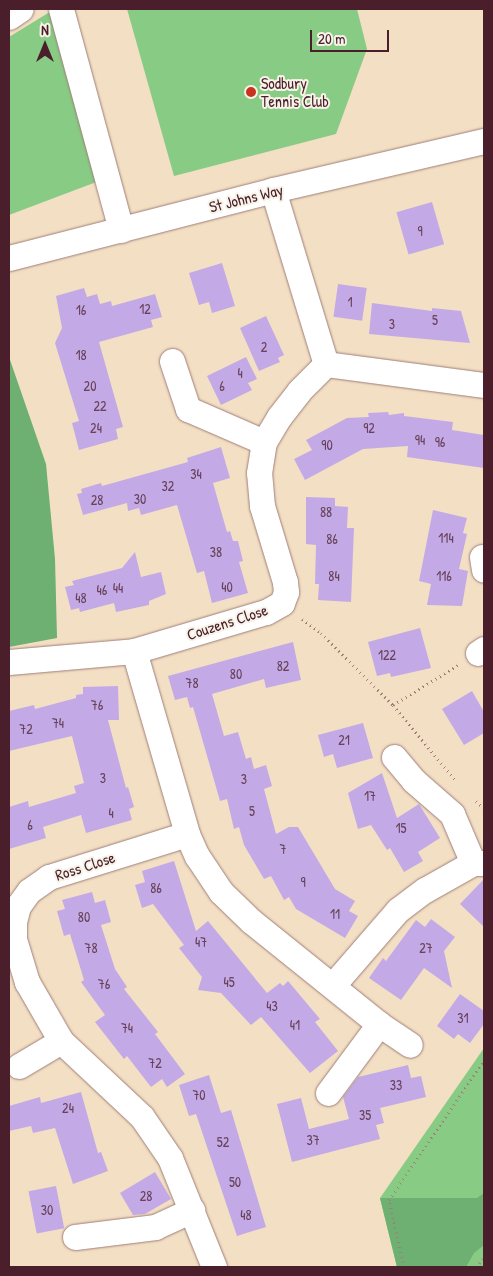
<!DOCTYPE html>
<html>
<head>
<meta charset="utf-8">
<style>
  body { margin:0 }
  #map { position:relative; width:493px; height:1276px; overflow:hidden; background:#f3dfc4; font-family:"Patrick Hand",sans-serif }
  div>[style] { position:absolute }
  .green>* { inset:0; background:#88cb84 }
  .forest>* { inset:0; background:#6eaf72 }
  .building>* { inset:0; background:#c3aae6; transform-origin:0 0 }
  .path>* { height:3px; margin-top:-1.5px; transform-origin:0; background:repeating-linear-gradient(90deg,#9e7f78 0 1px,transparent 0 5px) }
  .roads { filter:drop-shadow(0 0 1px #9e7f78) drop-shadow(0 0 1px #9e7f78) }
  .minor>* { height:25px; margin:-12.5px; padding:0 12.5px; transform-origin:12.5px; border-radius:12.5px; background:#fff }
  .dots>* { width:14px; height:14px; translate:-50% -50%; box-sizing:border-box; border:2px solid #f7f3e8; border-radius:50% }
  span { translate:-50% -50%; white-space:nowrap; text-align:center; line-height:1.15; -webkit-text-stroke:4px #f7f3e8; paint-order:stroke }
  .number-label { font-size:14px; color:#68425a }
  .number-label span { -webkit-text-stroke-width:0 }
  .poi-label { font-size:16px; color:#4a1f2b }
  .left { translate:0 -50%; text-align:left }
  .street-label { font-size:16px; color:#4a1f2b }
  .frame { position:absolute; inset:0; border:10px solid #4a1f2b; pointer-events:none }
  .north { position:absolute; left:20px; top:20px; width:50px; height:50px; -webkit-text-stroke:4px #f7f3e8; paint-order:stroke; rotate:0deg; font-size:14px; font-weight:700; line-height:20px; text-align:center; color:#4a1f2b }
  .north::after { content:''; display:block; margin:auto; width:18px; height:22px; background:#4a1f2b; clip-path:polygon(50% 0,100% 100%,50% 72%,0 100%) }
  .scale { position:absolute; left:310px; top:30px; width:79px; height:22px; box-sizing:border-box; border:2px solid #4a1f2b; border-top:0; padding-left:6px; font-size:15px; line-height:18px; white-space:nowrap; color:#4a1f2b; -webkit-text-stroke:4px #f7f3e8; paint-order:stroke }
</style>
</head>
<body>
<div id="map">
  <div class="green">
    <div style="clip-path:polygon(127px 9px,357px 9px,367px 49px,336px 134px,174px 176px)"></div>
    <div style="clip-path:polygon(53px 10px,99px 181px,9px 215px,9px 37px)"></div>
    <div style="clip-path:polygon(484px 1048px,484px 1267px,397px 1267px,380px 1198px)"></div>
  </div>
  <div class="forest">
    <div style="clip-path:polygon(9px 357px,46px 464px,55px 559px,57px 638px,9px 647px)"></div>
    <div style="clip-path:polygon(484px 1193px,484px 1245px,474px 1253px,466px 1267px,397px 1267px,380px 1198px,477px 1198px)"></div>
  </div>
  <div class="building">
    <div style="left:432px;top:202px;width:44px;height:37px;rotate:74deg"></div>
    <div style="clip-path:polygon(222px 263px,235px 306px,212px 313px,209px 302px,199px 305px,189px 273px)"></div>
    <div style="left:338px;top:284px;width:29px;height:33px;rotate:8deg"></div>
    <div style="clip-path:polygon(84px 288px,87px 297px,97px 294px,100px 304px,111px 301px,112px 306px,155px 294px,162px 317px,151px 320px,153px 327px,99px 342px,123px 427px,116px 429px,118px 439px,79px 450px,72px 423px,79px 421px,55px 343px,62px 328px,56px 296px)"></div>
    <div style="clip-path:polygon(372px 303px,432px 311px,432px 308px,461px 311px,470px 343px,369px 334px)"></div>
    <div style="clip-path:polygon(266px 316px,284px 355px,278px 358px,280px 362px,259px 371px,240px 328px)"></div>
    <div style="clip-path:polygon(246px 357px,257px 379px,248px 383px,252px 390px,221px 405px,207px 376px)"></div>
    <div style="clip-path:polygon(388px 412px,389px 415px,404px 413px,404px 416px,453px 422px,452px 430px,484px 435px,484px 468px,407px 457px,408px 446px,363px 449px,305px 480px,294px 459px,312px 450px,306px 440px,347px 418px,369px 417px,368px 413px)"></div>
    <div style="clip-path:polygon(221px 447px,230px 478px,213px 483px,227px 532px,230px 531px,233px 541px,238px 541px,243px 561px,239px 562px,248px 593px,212px 603px,204px 571px,197px 573px,177px 505px,141px 515px,139px 508px,128px 511px,127px 503px,83px 515px,77px 494px,82px 493px,81px 489px,101px 483px,102px 486px,188px 462px,187px 458px)"></div>
    <div style="clip-path:polygon(306px 497px,335px 498px,335px 506px,348px 507px,347px 528px,354px 528px,351px 602px,318px 600px,319px 584px,315px 584px,316px 545px,306px 544px)"></div>
    <div style="clip-path:polygon(433px 510px,467px 518px,463px 533px,467px 534px,459px 569px,468px 571px,462px 606px,427px 605px,431px 584px,419px 581px)"></div>
    <div style="clip-path:polygon(135px 552px,141px 577px,161px 572px,166px 594px,149px 601px,149px 605px,116px 612px,114px 603px,80px 612px,79px 608px,71px 610px,65px 587px,74px 585px,72px 581px,122px 568px)"></div>
    <div style="clip-path:polygon(420px 628px,431px 668px,391px 677px,390px 673px,377px 676px,368px 642px)"></div>
    <div style="clip-path:polygon(293px 642px,301px 680px,266px 688px,264px 679px,212px 694px,224px 736px,238px 732px,246px 759px,251px 757px,254px 769px,266px 765px,272px 786px,264px 789px,276px 834px,289px 827px,298px 827px,335px 889px,355px 901px,349px 911px,358px 916px,345px 938px,296px 909px,289px 897px,284px 900px,271px 876px,264px 879px,244px 845px,239px 827px,234px 829px,227px 799px,220px 801px,193px 707px,190px 708px,187px 697px,175px 700px,168px 676px)"></div>
    <div style="clip-path:polygon(118px 686px,119px 720px,108px 720px,126px 788px,128px 787px,134px 807px,129px 809px,132px 820px,86px 833px,81px 815px,43px 827px,46px 838px,9px 849px,9px 807px,28px 801px,29px 807px,76px 793px,74px 786px,84px 783px,72px 736px,9px 751px,9px 711px,34px 705px,35px 709px,76px 698px,76px 695px,83px 694px,83px 687px)"></div>
    <div style="clip-path:polygon(472px 691px,484px 712px,484px 733px,464px 745px,442px 709px)"></div>
    <div style="clip-path:polygon(363px 723px,373px 758px,337px 768px,333px 754px,324px 757px,318px 735px)"></div>
    <div style="clip-path:polygon(382px 773px,397px 818px,419px 804px,440px 838px,418px 852px,423px 861px,404px 872px,390px 848px,387px 850px,371px 825px,358px 829px,348px 793px)"></div>
    <div style="clip-path:polygon(174px 861px,196px 931px,208px 921px,267px 993px,280px 983px,283px 986px,288px 981px,320px 1019px,315px 1022px,338px 1051px,310px 1073px,261px 1017px,251px 1025px,221px 993px,198px 990px,202px 977px,179px 948px,184px 945px,153px 904px,142px 908px,135px 885px,145px 882px,142px 871px)"></div>
    <div style="clip-path:polygon(484px 879px,484px 927px,460px 904px)"></div>
    <div style="clip-path:polygon(92px 892px,95px 903px,105px 900px,111px 922px,101px 925px,115px 969px,127px 987px,124px 989px,158px 1032px,155px 1034px,185px 1074px,167px 1087px,162px 1079px,151px 1087px,127px 1056px,124px 1059px,95px 1022px,105px 1015px,81px 982px,84px 980px,70px 934px,64px 936px,57px 911px,65px 909px,62px 900px)"></div>
    <div style="clip-path:polygon(431px 919px,455px 937px,444px 951px,452px 988px,424px 968px,401px 1000px,369px 978px,383px 958px,386px 961px,416px 920px,425px 927px)"></div>
    <div style="clip-path:polygon(460px 994px,484px 1011px,484px 1024px,470px 1043px,458px 1034px,454px 1039px,437px 1026px)"></div>
    <div style="clip-path:polygon(408px 1065px,411px 1078px,421px 1076px,426px 1097px,380px 1108px,384px 1123px,376px 1125px,380px 1139px,292px 1162px,277px 1104px,301px 1098px,309px 1129px,349px 1119px,343px 1097px,358px 1077px)"></div>
    <div style="clip-path:polygon(209px 1075px,221px 1113px,231px 1110px,266px 1227px,237px 1236px,196px 1114px,189px 1116px,179px 1085px)"></div>
    <div style="clip-path:polygon(81px 1092px,98px 1153px,101px 1152px,108px 1171px,73px 1184px,55px 1128px,33px 1133px,31px 1126px,9px 1131px,9px 1106px,40px 1097px,41px 1103px)"></div>
    <div style="clip-path:polygon(155px 1172px,171px 1199px,145px 1214px,133px 1215px,120px 1193px)"></div>
    <div style="left:56px;top:1186px;width:43px;height:28px;rotate:79deg"></div>
  </div>
  <div class="path">
    <div style="left:302px;top:619px;width:24px;rotate:36deg"></div>
    <div style="left:321px;top:633px;width:102px;rotate:45deg"></div>
    <div style="left:393px;top:705px;width:99px;rotate:50.3deg"></div>
    <div style="left:393px;top:705px;width:76px;rotate:-31.6deg"></div>
    <div style="left:476px;top:801px;width:11px;rotate:41deg"></div>
    <div style="left:404px;top:1267px;width:69px;rotate:-102.6deg"></div>
    <div style="left:389px;top:1200px;width:169px;rotate:-55.8deg"></div>
    <div style="left:476px;top:1267px;width:13px;rotate:-51deg"></div>
  </div>
  <div class="roads">
    <div class="minor">
      <div style="left:61px;top:9px;width:229px;rotate:74.8deg"></div>
      <div style="left:9px;top:17px;width:14px;rotate:-34deg"></div>
      <div style="left:273px;top:190px;width:182px;rotate:73.1deg"></div>
      <div style="left:9px;top:258px;width:273px;rotate:-14.4deg"></div>
      <div style="left:273px;top:190px;width:217px;rotate:-13.1deg"></div>
      <div style="left:172px;top:361px;width:51px;rotate:71.6deg"></div>
      <div style="left:188px;top:409px;width:83px;rotate:23.5deg"></div>
      <div style="left:482px;top:557px;width:13px;rotate:81deg"></div>
      <div style="left:134px;top:651px;width:191px;rotate:73.8deg"></div>
      <div style="left:187px;top:834px;width:24px;rotate:66deg"></div>
      <div style="left:197px;top:856px;width:43px;rotate:56.3deg"></div>
      <div style="left:221px;top:892px;width:42px;rotate:44deg"></div>
      <div style="left:251px;top:921px;width:164px;rotate:38.8deg"></div>
      <div style="left:379px;top:1024px;width:37px;rotate:34deg"></div>
      <div style="left:478px;top:653px;width:7px;rotate:-34deg"></div>
      <div style="left:9px;top:662px;width:125px;rotate:-5deg"></div>
      <div style="left:134px;top:651px;width:138px;rotate:-16.5deg"></div>
      <div style="left:266px;top:612px;width:18px;rotate:-29deg"></div>
      <div style="left:282px;top:603px;width:12px;rotate:-70deg"></div>
      <div style="left:286px;top:592px;width:10px;rotate:-96deg"></div>
      <div style="left:285px;top:582px;width:79px;rotate:-106.8deg"></div>
      <div style="left:262px;top:506px;width:33px;rotate:-95deg"></div>
      <div style="left:259px;top:473px;width:31px;rotate:-81deg"></div>
      <div style="left:264px;top:442px;width:29px;rotate:-59deg"></div>
      <div style="left:279px;top:417px;width:33px;rotate:-52deg"></div>
      <div style="left:299px;top:391px;width:38px;rotate:-45deg"></div>
      <div style="left:326px;top:364px;width:159px;rotate:7.6deg"></div>
      <div style="left:394px;top:757px;width:30px;rotate:50deg"></div>
      <div style="left:413px;top:780px;width:52px;rotate:41.1deg"></div>
      <div style="left:452px;top:814px;width:53px;rotate:66.8deg"></div>
      <div style="left:187px;top:834px;width:145px;rotate:162.7deg"></div>
      <div style="left:49px;top:877px;width:24px;rotate:145deg"></div>
      <div style="left:29px;top:891px;width:19px;rotate:126deg"></div>
      <div style="left:18px;top:906px;width:16px;rotate:104deg"></div>
      <div style="left:14px;top:922px;width:17px;rotate:90deg"></div>
      <div style="left:14px;top:939px;width:45px;rotate:73.2deg"></div>
      <div style="left:27px;top:982px;width:68px;rotate:60deg"></div>
      <div style="left:61px;top:1041px;width:111px;rotate:43.2deg"></div>
      <div style="left:142px;top:1117px;width:50px;rotate:55.7deg"></div>
      <div style="left:170px;top:1158px;width:118px;rotate:68deg"></div>
      <div style="left:333px;top:985px;width:99px;rotate:-49.1deg"></div>
      <div style="left:398px;top:910px;width:34px;rotate:-37deg"></div>
      <div style="left:425px;top:890px;width:55px;rotate:-29.4deg"></div>
      <div style="left:473px;top:863px;width:11px"></div>
      <div style="left:19px;top:1066px;width:49px;rotate:-30.8deg"></div>
      <div style="left:328px;top:1093px;width:86px;rotate:-53.5deg"></div>
      <div style="left:75px;top:1237px;width:81px;rotate:-7.1deg"></div>
      <div style="left:155px;top:1227px;width:41px;rotate:-24.7deg"></div>
    </div>
  </div>
  <div class="dots">
    <div style="left:251px;top:92px;background:#c8321e"></div>
  </div>
  <div class="number-label">
    <span style="left:420px;top:231px">9</span>
    <span style="left:350px;top:302px">1</span>
    <span style="left:145px;top:309px">12</span>
    <span style="left:81px;top:310px">16</span>
    <span style="left:435px;top:320px">5</span>
    <span style="left:392px;top:324px">3</span>
    <span style="left:264px;top:347px">2</span>
    <span style="left:81px;top:355px">18</span>
    <span style="left:240px;top:373px">4</span>
    <span style="left:90px;top:386px">20</span>
    <span style="left:222px;top:386px">6</span>
    <span style="left:100px;top:406px">22</span>
    <span style="left:96px;top:428px">24</span>
    <span style="left:369px;top:428px">92</span>
    <span style="left:420px;top:440px">94</span>
    <span style="left:440px;top:442px">96</span>
    <span style="left:327px;top:445px">90</span>
    <span style="left:196px;top:474px">34</span>
    <span style="left:168px;top:486px">32</span>
    <span style="left:140px;top:499px">30</span>
    <span style="left:97px;top:500px">28</span>
    <span style="left:326px;top:512px">88</span>
    <span style="left:446px;top:538px">114</span>
    <span style="left:332px;top:539px">86</span>
    <span style="left:216px;top:552px">38</span>
    <span style="left:334px;top:576px">84</span>
    <span style="left:444px;top:576px">116</span>
    <span style="left:227px;top:587px">40</span>
    <span style="left:118px;top:588px">44</span>
    <span style="left:102px;top:590px">46</span>
    <span style="left:81px;top:598px">48</span>
    <span style="left:387px;top:655px">122</span>
    <span style="left:283px;top:666px">82</span>
    <span style="left:236px;top:674px">80</span>
    <span style="left:192px;top:683px">78</span>
    <span style="left:97px;top:705px">76</span>
    <span style="left:58px;top:723px">74</span>
    <span style="left:26px;top:729px">72</span>
    <span style="left:344px;top:740px">21</span>
    <span style="left:103px;top:778px">3</span>
    <span style="left:244px;top:779px">3</span>
    <span style="left:370px;top:796px">17</span>
    <span style="left:252px;top:811px">5</span>
    <span style="left:111px;top:813px">4</span>
    <span style="left:30px;top:825px">6</span>
    <span style="left:401px;top:828px">15</span>
    <span style="left:283px;top:849px">7</span>
    <span style="left:303px;top:882px">9</span>
    <span style="left:156px;top:888px">86</span>
    <span style="left:335px;top:914px">11</span>
    <span style="left:84px;top:917px">80</span>
    <span style="left:201px;top:942px">47</span>
    <span style="left:91px;top:948px">78</span>
    <span style="left:426px;top:948px">27</span>
    <span style="left:229px;top:982px">45</span>
    <span style="left:104px;top:984px">76</span>
    <span style="left:272px;top:1006px">43</span>
    <span style="left:463px;top:1018px">31</span>
    <span style="left:295px;top:1025px">41</span>
    <span style="left:127px;top:1028px">74</span>
    <span style="left:155px;top:1063px">72</span>
    <span style="left:396px;top:1085px">33</span>
    <span style="left:199px;top:1095px">70</span>
    <span style="left:68px;top:1108px">24</span>
    <span style="left:365px;top:1115px">35</span>
    <span style="left:313px;top:1140px">37</span>
    <span style="left:223px;top:1142px">52</span>
    <span style="left:235px;top:1182px">50</span>
    <span style="left:146px;top:1196px">28</span>
    <span style="left:47px;top:1210px">30</span>
    <span style="left:246px;top:1215px">48</span>
  </div>
  <div class="poi-label">
    <span class="left" style="left:261px;top:92px">Sodbury<br>Tennis Club</span>
  </div>
  <div class="street-label">
    <span style="left:246px;top:198px;rotate:-14deg">St Johns Way</span>
    <span style="left:227px;top:622px;rotate:-18deg">Couzens Close</span>
    <span style="left:85px;top:866px;rotate:-18deg">Ross Close</span>
  </div>
  <div class="frame"></div>
  <div class="north">N</div>
  <div class="scale">20 m</div>
</div>
</body>
</html>
